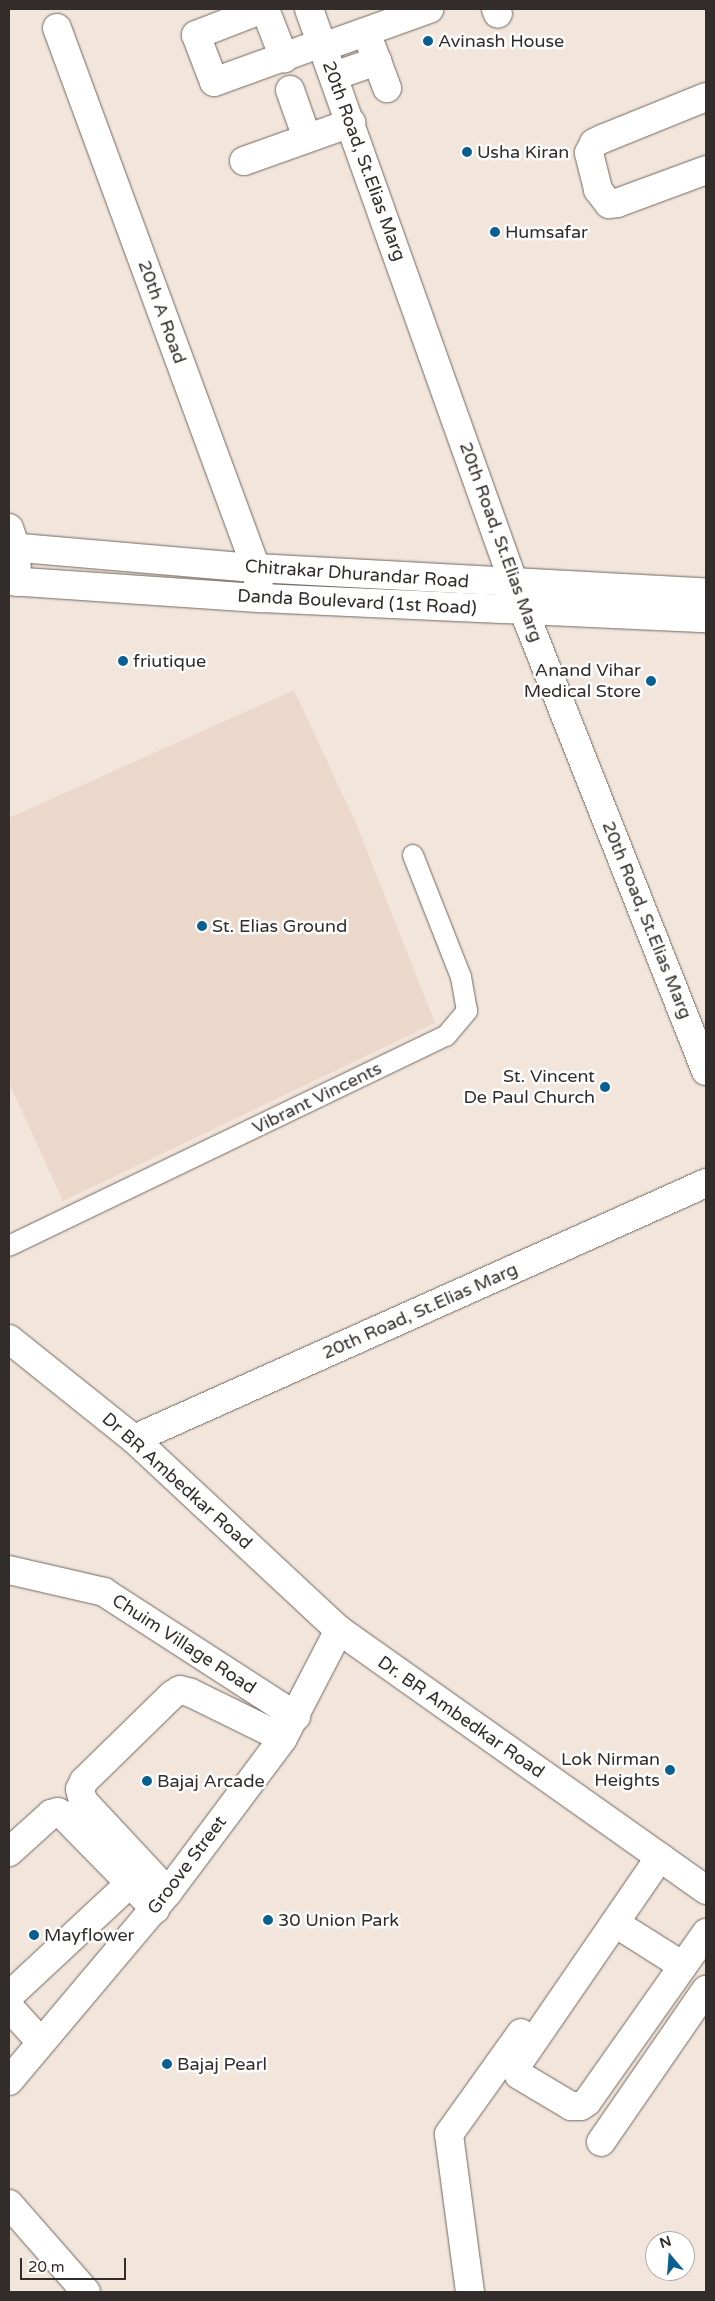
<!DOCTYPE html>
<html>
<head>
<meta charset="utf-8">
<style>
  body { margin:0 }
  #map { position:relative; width:715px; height:2301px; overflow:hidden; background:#f2e5db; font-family:"Varela Round",sans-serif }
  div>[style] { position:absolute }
  .built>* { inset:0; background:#ebd8ca }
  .roads { filter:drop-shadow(0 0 1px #72675f) drop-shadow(0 0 1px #72675f) }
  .service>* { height:20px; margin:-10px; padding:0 10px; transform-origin:10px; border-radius:10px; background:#fff }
  .minor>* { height:28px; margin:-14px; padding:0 14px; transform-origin:14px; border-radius:14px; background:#fff }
  .tertiary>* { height:28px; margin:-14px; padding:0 14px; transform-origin:14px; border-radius:14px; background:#fff }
  .secondary>* { height:28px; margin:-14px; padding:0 14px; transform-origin:14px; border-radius:14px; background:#fff }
  .dots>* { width:14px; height:14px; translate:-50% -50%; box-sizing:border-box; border:2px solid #fff; border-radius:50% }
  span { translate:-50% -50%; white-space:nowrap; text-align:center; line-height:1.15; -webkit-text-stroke:5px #fff; paint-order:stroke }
  .poi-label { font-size:18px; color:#322d2a }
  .left { translate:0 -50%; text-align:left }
  .right { translate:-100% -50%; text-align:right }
  .street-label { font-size:18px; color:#322d2a }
  .frame { position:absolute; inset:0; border:10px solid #322d2a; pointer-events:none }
  .north { position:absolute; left:645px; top:2231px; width:50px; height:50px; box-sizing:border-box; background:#fff; border:1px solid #adabaa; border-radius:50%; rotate:342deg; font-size:14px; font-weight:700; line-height:20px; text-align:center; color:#322d2a }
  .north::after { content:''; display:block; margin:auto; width:18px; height:22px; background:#095f90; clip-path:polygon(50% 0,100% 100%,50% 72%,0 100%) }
  .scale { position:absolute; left:20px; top:2258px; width:106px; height:22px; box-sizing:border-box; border:2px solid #322d2a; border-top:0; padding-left:6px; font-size:15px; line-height:18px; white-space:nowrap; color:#322d2a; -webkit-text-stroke:4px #fff; paint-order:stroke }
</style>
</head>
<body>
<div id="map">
  <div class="built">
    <div style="clip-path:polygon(294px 690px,358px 828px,435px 1023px,63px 1201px,9px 1083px,9px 818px)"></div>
  </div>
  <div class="roads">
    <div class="service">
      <div style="left:9px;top:1246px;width:485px;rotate:-25.7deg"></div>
      <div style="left:446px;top:1036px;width:33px;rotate:-50deg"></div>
      <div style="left:467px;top:1011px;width:35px;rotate:-100deg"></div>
      <div style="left:461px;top:977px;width:131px;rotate:-111.5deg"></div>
    </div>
    <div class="minor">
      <div style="left:263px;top:9px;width:72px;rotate:158.8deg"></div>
      <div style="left:196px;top:35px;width:50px;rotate:69deg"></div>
      <div style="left:214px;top:82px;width:115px;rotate:-19.9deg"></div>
      <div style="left:265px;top:9px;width:53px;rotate:68.8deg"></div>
      <div style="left:309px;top:9px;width:637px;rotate:70.37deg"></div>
      <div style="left:523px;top:609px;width:497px;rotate:68.4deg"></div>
      <div style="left:496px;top:9px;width:5px;rotate:68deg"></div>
      <div style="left:57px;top:28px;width:576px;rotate:69.77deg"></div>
      <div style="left:256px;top:568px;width:30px;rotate:81deg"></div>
      <div style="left:366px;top:32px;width:60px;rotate:69.4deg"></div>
      <div style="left:323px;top:47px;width:113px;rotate:-19.7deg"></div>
      <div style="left:334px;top:76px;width:46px;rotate:-19.2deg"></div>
      <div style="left:290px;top:90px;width:51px;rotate:70.5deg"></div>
      <div style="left:706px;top:97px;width:112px;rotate:158deg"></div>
      <div style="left:602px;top:139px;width:9px;rotate:153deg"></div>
      <div style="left:594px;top:143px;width:11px;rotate:117deg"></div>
      <div style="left:589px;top:153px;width:38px;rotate:76deg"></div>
      <div style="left:598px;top:190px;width:18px;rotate:52deg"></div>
      <div style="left:609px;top:204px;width:8px;rotate:-7deg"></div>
      <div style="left:617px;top:203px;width:95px;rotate:-20.3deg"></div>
      <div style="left:244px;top:161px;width:114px;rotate:-19.6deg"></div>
      <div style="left:9px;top:528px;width:21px;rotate:71deg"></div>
      <div style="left:16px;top:548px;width:34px;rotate:88deg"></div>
      <div style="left:134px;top:1439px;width:627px;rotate:-24.11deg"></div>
      <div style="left:9px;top:1570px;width:98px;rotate:13deg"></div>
      <div style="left:104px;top:1592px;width:229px;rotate:32.9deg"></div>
      <div style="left:9px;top:1852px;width:57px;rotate:-42.1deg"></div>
      <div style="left:51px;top:1814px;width:7px;rotate:-16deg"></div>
      <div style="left:58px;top:1812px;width:6px;rotate:31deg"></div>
      <div style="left:63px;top:1815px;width:132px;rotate:45.6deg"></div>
      <div style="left:660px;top:1857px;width:247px;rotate:124.5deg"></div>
      <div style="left:520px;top:2061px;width:5px;rotate:112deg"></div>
      <div style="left:518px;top:2066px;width:9px;rotate:84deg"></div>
      <div style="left:519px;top:2075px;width:61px;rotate:30.8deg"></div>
      <div style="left:571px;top:2106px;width:10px"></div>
      <div style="left:581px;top:2106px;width:7px;rotate:-34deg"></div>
      <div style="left:587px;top:2102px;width:207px;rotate:-54.8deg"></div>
      <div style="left:168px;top:1892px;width:125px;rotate:-133deg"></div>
      <div style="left:83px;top:1801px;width:12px;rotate:-104deg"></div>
      <div style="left:80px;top:1789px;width:9px;rotate:-63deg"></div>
      <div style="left:84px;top:1781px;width:123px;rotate:-44.3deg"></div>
      <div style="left:172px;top:1695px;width:9px;rotate:-32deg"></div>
      <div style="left:180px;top:1690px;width:11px;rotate:15deg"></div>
      <div style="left:191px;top:1693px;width:102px;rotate:26.1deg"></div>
      <div style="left:615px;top:1923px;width:80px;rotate:32.3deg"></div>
      <div style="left:9px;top:1996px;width:164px;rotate:-43deg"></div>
      <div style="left:9px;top:2007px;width:46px;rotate:47.6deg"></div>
      <div style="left:601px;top:2142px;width:185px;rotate:-55.4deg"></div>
      <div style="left:9px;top:2204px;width:117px;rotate:48.8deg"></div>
      <div style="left:470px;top:2292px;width:159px;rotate:-97.6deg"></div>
      <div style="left:449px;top:2134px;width:124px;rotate:-54.5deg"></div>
    </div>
    <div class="tertiary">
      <div style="left:9px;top:1339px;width:160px;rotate:38.7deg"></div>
      <div style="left:134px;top:1439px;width:280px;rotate:43deg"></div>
      <div style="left:339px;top:1630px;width:450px;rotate:35.3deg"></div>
      <div style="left:9px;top:2081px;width:247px;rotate:-49.9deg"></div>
      <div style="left:168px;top:1892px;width:192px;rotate:-53.2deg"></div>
      <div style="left:283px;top:1738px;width:122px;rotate:-62.6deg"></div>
    </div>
    <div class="secondary">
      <div style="left:9px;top:547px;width:248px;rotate:4.9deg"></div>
      <div style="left:256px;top:568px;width:451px;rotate:3.1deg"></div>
      <div style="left:9px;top:581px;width:253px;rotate:3.9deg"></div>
      <div style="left:261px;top:598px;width:445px;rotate:2.6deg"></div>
    </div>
  </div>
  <div class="dots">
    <div style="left:428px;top:41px;background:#095f90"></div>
    <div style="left:467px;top:152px;background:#095f90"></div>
    <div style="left:495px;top:232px;background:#095f90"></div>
    <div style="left:123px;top:661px;background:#095f90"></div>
    <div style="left:651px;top:681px;background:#095f90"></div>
    <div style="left:202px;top:926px;background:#095f90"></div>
    <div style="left:605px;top:1087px;background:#095f90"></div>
    <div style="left:670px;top:1770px;background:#095f90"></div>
    <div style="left:147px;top:1781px;background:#095f90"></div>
    <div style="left:268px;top:1920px;background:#095f90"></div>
    <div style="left:34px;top:1935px;background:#095f90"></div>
    <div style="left:167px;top:2064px;background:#095f90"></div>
  </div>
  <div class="poi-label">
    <span class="left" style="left:438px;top:41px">Avinash House</span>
    <span class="left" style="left:477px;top:152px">Usha Kiran</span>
    <span class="left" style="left:505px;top:232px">Humsafar</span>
    <span class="left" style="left:133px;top:661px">friutique</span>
    <span class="right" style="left:641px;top:681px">Anand Vihar<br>Medical Store</span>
    <span class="left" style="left:212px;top:926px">St. Elias Ground</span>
    <span class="right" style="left:595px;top:1087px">St. Vincent<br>De Paul Church</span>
    <span class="right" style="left:660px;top:1770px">Lok Nirman<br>Heights</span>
    <span class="left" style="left:157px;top:1781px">Bajaj Arcade</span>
    <span class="left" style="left:278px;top:1920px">30 Union Park</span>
    <span class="left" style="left:44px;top:1935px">Mayflower</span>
    <span class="left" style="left:177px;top:2064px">Bajaj Pearl</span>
  </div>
  <div class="street-label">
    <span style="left:364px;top:161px;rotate:70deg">20th Road, St.Elias Marg</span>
    <span style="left:162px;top:312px;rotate:70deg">20th A Road</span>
    <span style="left:501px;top:542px;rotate:70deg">20th Road, St.Elias Marg</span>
    <span style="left:357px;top:574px;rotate:4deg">Chitrakar Dhurandar Road</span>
    <span style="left:357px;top:602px;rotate:3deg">Danda Boulevard (1st Road)</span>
    <span style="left:647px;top:920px;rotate:68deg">20th Road, St.Elias Marg</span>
    <span style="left:317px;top:1098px;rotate:-26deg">Vibrant Vincents</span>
    <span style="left:420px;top:1311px;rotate:-24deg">20th Road, St.Elias Marg</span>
    <span style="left:177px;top:1481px;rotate:42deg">Dr BR Ambedkar Road</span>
    <span style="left:184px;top:1644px;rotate:33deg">Chuim Village Road</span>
    <span style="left:461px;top:1717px;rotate:35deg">Dr. BR Ambedkar Road</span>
    <span style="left:187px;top:1865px;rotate:-53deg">Groove Street</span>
  </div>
  <div class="frame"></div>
  <div class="north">N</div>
  <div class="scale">20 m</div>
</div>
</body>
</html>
